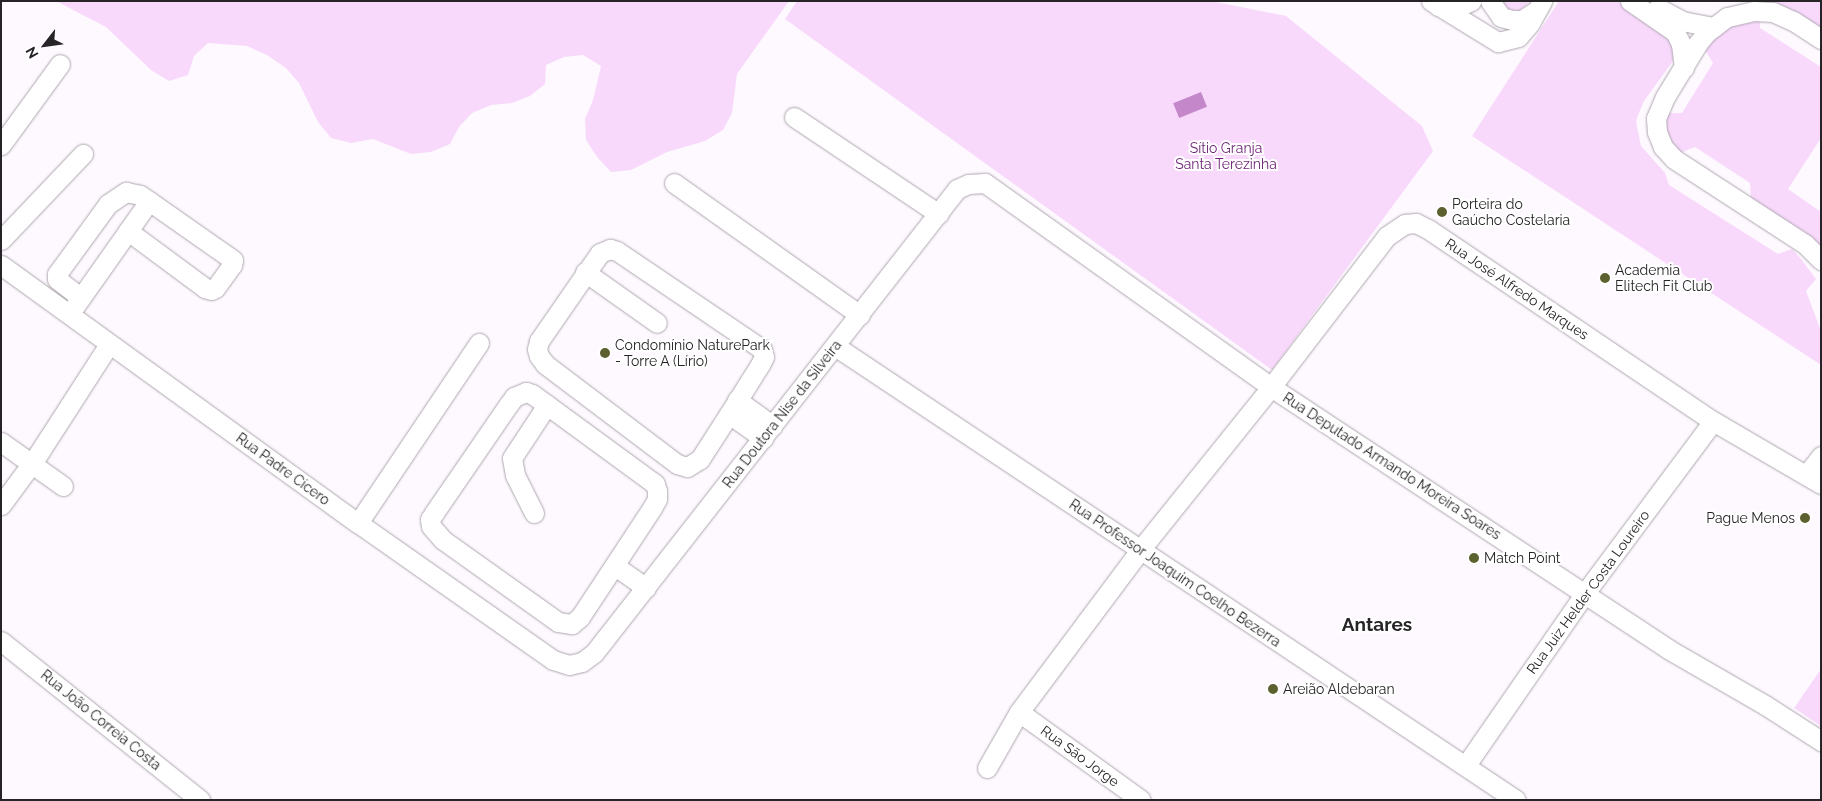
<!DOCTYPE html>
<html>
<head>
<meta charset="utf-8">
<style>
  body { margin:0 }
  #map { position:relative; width:1822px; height:801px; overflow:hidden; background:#fef9ff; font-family:Raleway,sans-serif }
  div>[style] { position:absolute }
  .green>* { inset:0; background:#f8d9fc }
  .water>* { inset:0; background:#c387ca; transform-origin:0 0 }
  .roads { filter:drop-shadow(0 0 1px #aea6af) drop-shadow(0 0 1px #aea6af) }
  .minor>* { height:19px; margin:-9.5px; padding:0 9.5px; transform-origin:9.5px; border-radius:9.5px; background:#fff }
  .dots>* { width:14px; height:14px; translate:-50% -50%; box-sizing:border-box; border:2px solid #fff; border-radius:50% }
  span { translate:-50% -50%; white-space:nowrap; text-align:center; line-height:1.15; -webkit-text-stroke:4px #fff; paint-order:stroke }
  .park-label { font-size:14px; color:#6f2678 }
  .poi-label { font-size:14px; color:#272427 }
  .left { translate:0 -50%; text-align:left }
  .right { translate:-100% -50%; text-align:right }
  .street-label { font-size:14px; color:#272427 }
  .district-label { font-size:19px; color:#272427; font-weight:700 }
  .frame { position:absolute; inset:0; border:2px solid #272427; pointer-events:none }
  .north { position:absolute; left:20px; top:20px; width:50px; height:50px; -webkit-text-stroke:4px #fff; paint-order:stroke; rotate:240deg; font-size:14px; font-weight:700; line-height:20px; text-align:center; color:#272427 }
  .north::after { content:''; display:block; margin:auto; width:18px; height:22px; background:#272427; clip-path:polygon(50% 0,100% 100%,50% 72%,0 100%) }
</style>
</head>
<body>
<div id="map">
  <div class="green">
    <div style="clip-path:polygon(56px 1px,789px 1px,737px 74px,732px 113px,723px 130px,705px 141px,667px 152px,631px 170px,611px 172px,597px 157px,586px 140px,585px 119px,593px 100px,601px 66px,583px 55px,564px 57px,546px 65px,545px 84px,530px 96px,512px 103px,491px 105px,472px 113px,459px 127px,450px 144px,431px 152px,411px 154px,373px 139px,351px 143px,331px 138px,318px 122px,299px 83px,286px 68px,267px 55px,247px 46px,208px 43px,194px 56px,188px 75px,169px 81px,151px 70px,106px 27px)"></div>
    <div style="clip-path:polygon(797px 1px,1211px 1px,1286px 16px,1422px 126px,1433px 151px,1272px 370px,785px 19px)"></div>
    <div style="clip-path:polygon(1499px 1px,1531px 1px,1519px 11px,1508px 10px)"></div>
    <div style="clip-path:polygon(1559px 1px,1617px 1px,1670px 36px,1675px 53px,1673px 61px,1644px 101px,1638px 115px,1636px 122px,1641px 146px,1665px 173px,1669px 185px,1778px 254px,1792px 249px,1801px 259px,1816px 279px,1806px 291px,1821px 331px,1821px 365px,1472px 136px)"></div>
    <div style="clip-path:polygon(1766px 1px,1821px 1px,1821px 30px,1786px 7px)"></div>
    <div style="clip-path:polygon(1760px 18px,1760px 28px,1821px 67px,1821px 138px,1788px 189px,1821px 212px,1821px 248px,1751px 200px,1750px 183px,1695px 147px,1680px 153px,1671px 143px,1667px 134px,1665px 122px,1666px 113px,1682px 113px,1713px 63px,1705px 50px,1712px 38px,1724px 27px)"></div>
    <div style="clip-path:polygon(1821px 669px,1821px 726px,1794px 708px)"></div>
  </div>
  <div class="water">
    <div style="left:1201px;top:92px;width:16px;height:30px;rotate:68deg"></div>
  </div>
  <div class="roads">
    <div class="minor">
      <div style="left:1431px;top:1px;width:79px;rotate:31.5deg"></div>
      <div style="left:1498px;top:42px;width:21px;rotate:-14deg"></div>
      <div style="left:1518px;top:37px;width:18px;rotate:-49deg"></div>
      <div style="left:1530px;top:23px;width:25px;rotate:-61deg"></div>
      <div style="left:1490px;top:1px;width:19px;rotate:55deg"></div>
      <div style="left:1501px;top:17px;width:11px;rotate:15deg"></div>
      <div style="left:1512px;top:20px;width:10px"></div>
      <div style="left:1522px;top:20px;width:17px;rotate:-33deg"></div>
      <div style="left:1630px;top:1px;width:55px;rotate:34.6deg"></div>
      <div style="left:1675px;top:32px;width:13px;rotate:63deg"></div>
      <div style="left:1681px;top:44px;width:24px;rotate:83deg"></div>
      <div style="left:1438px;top:6px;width:18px;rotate:6deg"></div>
      <div style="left:1456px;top:8px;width:17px;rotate:-25deg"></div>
      <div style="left:1658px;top:8px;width:27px;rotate:28deg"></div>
      <div style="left:1682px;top:21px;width:32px;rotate:11deg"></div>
      <div style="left:1821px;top:39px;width:33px;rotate:-147deg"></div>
      <div style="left:1793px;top:21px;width:22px;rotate:-156deg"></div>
      <div style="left:1773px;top:12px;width:19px;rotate:-177deg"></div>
      <div style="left:1754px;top:11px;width:28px;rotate:167deg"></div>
      <div style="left:1727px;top:17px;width:25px;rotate:143deg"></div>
      <div style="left:1707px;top:32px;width:14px;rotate:129deg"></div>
      <div style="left:1698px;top:43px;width:63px;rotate:121.4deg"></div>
      <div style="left:1665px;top:97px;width:23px;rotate:113deg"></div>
      <div style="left:1656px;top:118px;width:14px;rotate:86deg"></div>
      <div style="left:1657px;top:132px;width:16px;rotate:68deg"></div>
      <div style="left:1663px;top:147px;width:16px;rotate:47deg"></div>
      <div style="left:1674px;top:159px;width:156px;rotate:33deg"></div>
      <div style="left:1805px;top:244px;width:23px;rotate:45deg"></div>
      <div style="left:794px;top:117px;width:174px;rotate:33.8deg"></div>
      <div style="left:1px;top:145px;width:100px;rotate:-53.9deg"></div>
      <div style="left:674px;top:183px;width:228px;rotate:35.4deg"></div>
      <div style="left:1px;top:240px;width:119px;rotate:-46.4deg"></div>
      <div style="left:610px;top:249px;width:7px;rotate:16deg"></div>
      <div style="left:617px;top:251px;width:175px;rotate:34.1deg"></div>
      <div style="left:762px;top:349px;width:8px;rotate:76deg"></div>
      <div style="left:764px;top:357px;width:7px;rotate:117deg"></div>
      <div style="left:761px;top:363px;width:60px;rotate:122.1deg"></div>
      <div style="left:729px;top:414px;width:54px;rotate:122.8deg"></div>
      <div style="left:700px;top:459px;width:15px;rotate:148deg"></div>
      <div style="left:687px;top:467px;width:10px;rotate:-163deg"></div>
      <div style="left:677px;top:464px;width:166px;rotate:-142.9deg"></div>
      <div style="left:545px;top:364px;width:10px;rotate:-127deg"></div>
      <div style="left:539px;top:356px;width:7px;rotate:-106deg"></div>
      <div style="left:537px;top:349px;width:8px;rotate:-76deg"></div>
      <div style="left:539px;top:341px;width:107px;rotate:-55.3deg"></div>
      <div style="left:600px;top:253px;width:11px;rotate:-22deg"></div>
      <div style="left:1px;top:265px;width:440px;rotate:35.9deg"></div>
      <div style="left:358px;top:523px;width:238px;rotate:35.1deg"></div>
      <div style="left:553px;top:660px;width:17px;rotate:17deg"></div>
      <div style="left:569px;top:665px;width:13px;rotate:-13deg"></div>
      <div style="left:582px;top:662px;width:15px;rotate:-37deg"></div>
      <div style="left:594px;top:653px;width:18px;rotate:-52deg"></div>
      <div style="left:605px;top:639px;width:571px;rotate:-51.97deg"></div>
      <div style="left:957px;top:189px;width:12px;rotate:-24deg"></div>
      <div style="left:968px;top:184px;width:17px;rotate:-3deg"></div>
      <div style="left:985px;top:183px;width:351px;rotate:35.5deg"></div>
      <div style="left:1271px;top:387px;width:476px;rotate:33.4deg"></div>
      <div style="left:1668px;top:649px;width:112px;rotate:30deg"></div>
      <div style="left:1765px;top:705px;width:67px;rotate:32.7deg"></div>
      <div style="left:585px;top:272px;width:88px;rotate:35.3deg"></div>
      <div style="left:80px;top:297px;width:29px;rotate:-142deg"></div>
      <div style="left:57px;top:279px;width:5px;rotate:-90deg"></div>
      <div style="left:57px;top:274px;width:87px;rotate:-53.9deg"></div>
      <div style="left:108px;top:204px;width:22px;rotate:-34deg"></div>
      <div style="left:126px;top:192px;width:14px;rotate:12deg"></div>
      <div style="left:140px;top:195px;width:11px;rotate:34deg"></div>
      <div style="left:149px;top:201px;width:98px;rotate:35deg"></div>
      <div style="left:229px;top:257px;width:5px;rotate:37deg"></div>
      <div style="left:233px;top:260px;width:5px;rotate:101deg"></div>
      <div style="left:232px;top:265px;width:29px;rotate:126deg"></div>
      <div style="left:215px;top:288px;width:4px;rotate:153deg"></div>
      <div style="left:211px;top:290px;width:6px;rotate:-162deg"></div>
      <div style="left:205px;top:288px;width:96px;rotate:-143.5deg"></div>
      <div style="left:75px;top:306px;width:128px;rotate:-54.8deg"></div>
      <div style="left:835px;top:346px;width:818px;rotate:33.69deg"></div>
      <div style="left:526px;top:392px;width:6px;rotate:18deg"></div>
      <div style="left:532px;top:394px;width:152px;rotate:36.2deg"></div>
      <div style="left:655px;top:484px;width:7px;rotate:74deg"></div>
      <div style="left:657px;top:491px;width:8px;rotate:90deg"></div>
      <div style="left:657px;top:499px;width:10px;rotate:119deg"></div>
      <div style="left:652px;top:508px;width:131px;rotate:123.4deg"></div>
      <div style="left:580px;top:617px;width:11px;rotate:139deg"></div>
      <div style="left:572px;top:624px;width:14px;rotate:-172deg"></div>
      <div style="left:558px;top:622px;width:141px;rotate:-144.5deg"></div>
      <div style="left:443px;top:540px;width:18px;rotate:-131deg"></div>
      <div style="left:431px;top:526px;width:7px;rotate:-98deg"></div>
      <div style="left:430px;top:519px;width:7px;rotate:-56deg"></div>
      <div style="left:434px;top:513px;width:132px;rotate:-55.5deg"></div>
      <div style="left:509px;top:404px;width:9px;rotate:-54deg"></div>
      <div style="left:514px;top:397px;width:13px;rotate:-23deg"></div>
      <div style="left:737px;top:400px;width:44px;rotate:35.8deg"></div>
      <div style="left:729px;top:414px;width:42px;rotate:35.2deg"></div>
      <div style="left:1px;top:442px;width:76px;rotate:35.4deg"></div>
      <div style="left:1807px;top:474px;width:23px;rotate:-52deg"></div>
      <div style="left:1px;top:505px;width:57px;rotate:-53.5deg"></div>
      <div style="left:35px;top:459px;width:137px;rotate:-57.2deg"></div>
      <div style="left:534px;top:513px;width:42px;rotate:-116.6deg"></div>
      <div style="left:515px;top:475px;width:17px;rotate:-100deg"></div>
      <div style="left:512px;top:458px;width:64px;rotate:-56.6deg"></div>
      <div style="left:358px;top:523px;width:217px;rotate:-56.1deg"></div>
      <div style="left:615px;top:566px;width:38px;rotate:35deg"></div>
      <div style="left:1px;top:641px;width:255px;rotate:38.6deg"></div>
      <div style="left:1019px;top:712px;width:150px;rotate:35.8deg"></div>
      <div style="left:1466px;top:765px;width:209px;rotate:-55.3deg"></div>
      <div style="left:1585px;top:593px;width:214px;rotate:-53.3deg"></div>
      <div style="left:987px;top:768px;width:64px;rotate:-60.3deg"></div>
      <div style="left:1019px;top:712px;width:202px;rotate:-53.2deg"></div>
      <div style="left:1140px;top:550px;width:209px;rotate:-51.2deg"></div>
      <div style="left:1271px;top:387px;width:190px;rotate:-52.5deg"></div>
      <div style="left:1387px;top:236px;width:22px;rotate:-34deg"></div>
      <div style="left:1405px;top:224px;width:11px;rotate:-5deg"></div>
      <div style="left:1416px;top:223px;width:13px;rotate:27deg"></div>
      <div style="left:1428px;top:229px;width:344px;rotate:34deg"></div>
      <div style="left:1713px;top:421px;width:125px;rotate:30.3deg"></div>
    </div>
  </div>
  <div class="dots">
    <div style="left:1442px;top:212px;background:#5d612f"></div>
    <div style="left:1605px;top:278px;background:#5d612f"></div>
    <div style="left:605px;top:353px;background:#5d612f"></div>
    <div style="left:1805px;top:518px;background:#5d612f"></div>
    <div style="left:1474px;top:558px;background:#5d612f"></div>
    <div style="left:1273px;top:689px;background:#5d612f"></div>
  </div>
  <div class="park-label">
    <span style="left:1226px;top:156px">Sítio Granja<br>Santa Terezinha</span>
  </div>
  <div class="poi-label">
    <span class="left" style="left:1452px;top:212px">Porteira do<br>Gaúcho Costelaria</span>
    <span class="left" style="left:1615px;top:278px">Academia<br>Elitech Fit Club</span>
    <span class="left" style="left:615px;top:353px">Condomínio NaturePark<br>- Torre A (Lírio)</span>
    <span class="right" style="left:1795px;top:518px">Pague Menos</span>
    <span class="left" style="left:1484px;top:558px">Match Point</span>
    <span class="left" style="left:1283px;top:689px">Areião Aldebaran</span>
  </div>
  <div class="street-label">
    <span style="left:1517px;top:289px;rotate:34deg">Rua José Alfredo Marques</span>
    <span style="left:782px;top:414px;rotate:-52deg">Rua Doutora Nise da Silveira</span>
    <span style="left:1392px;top:466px;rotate:33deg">Rua Deputado Armando Moreira Soares</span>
    <span style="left:283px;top:469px;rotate:36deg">Rua Padre Cícero</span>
    <span style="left:1175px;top:573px;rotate:34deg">Rua Professor Joaquim Coelho Bezerra</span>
    <span style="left:1588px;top:592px;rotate:-54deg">Rua Juiz Helder Costa Loureiro</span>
    <span style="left:101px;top:720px;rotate:39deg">Rua João Correia Costa</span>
    <span style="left:1080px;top:756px;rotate:36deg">Rua São Jorge</span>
  </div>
  <div class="district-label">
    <span style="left:1377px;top:625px">Antares</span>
  </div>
  <div class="frame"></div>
  <div class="north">N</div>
</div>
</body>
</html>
